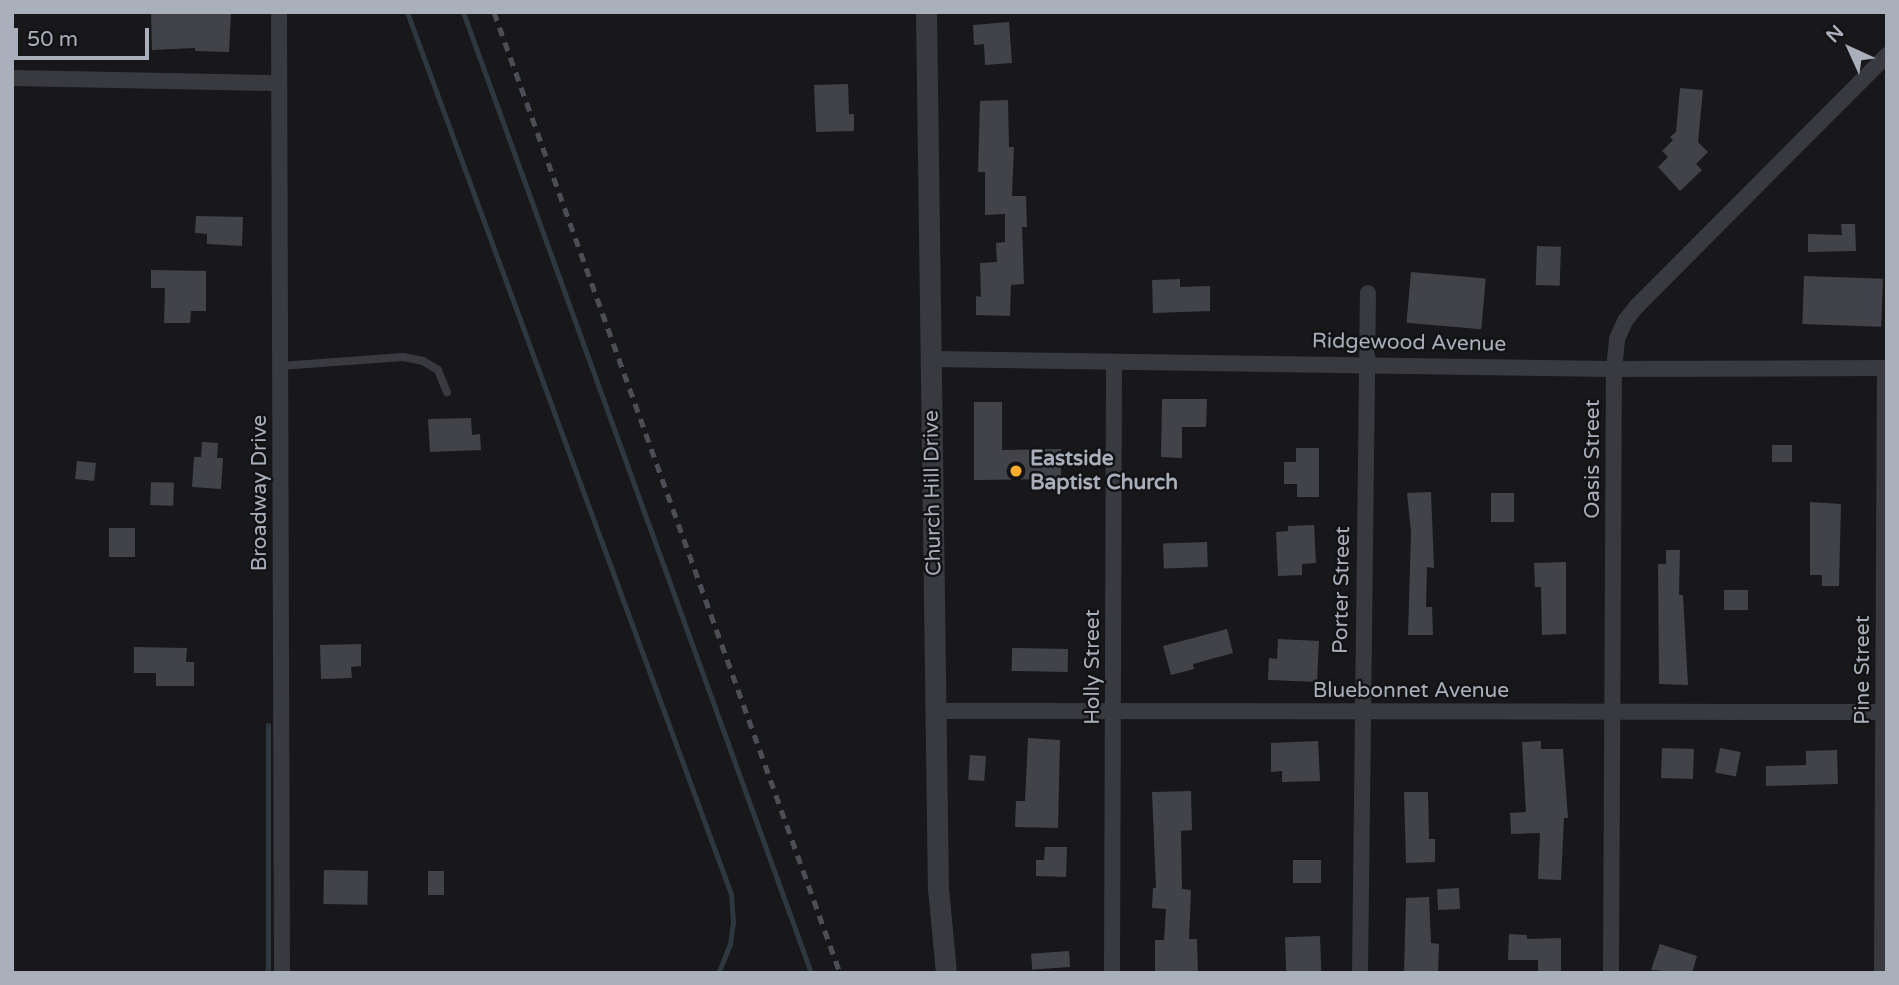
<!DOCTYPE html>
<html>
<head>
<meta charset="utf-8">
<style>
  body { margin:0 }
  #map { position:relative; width:1899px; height:985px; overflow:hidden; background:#18181a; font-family:"Varela Round",sans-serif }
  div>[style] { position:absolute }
  .stream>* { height:5px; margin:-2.5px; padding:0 2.5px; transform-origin:2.5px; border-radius:2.5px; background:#2d3840 }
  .building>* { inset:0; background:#424348; transform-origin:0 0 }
  .service>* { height:8px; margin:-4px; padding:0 4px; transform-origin:4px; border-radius:4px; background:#393a40 }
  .minor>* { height:16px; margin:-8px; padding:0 8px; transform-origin:8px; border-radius:8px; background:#393a40 }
  .tertiary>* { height:21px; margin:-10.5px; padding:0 10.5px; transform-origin:10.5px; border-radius:10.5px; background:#393a40 }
  .rail>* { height:5px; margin-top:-2.5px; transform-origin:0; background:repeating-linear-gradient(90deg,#4b4e55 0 9px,transparent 0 16px) }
  .dots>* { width:19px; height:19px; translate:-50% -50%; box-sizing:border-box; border:4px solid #131315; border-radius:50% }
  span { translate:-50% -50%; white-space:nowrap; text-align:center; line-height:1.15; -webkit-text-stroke:5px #131315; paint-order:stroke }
  .street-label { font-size:21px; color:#a9b0bb }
  .poi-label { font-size:21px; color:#a9b0bb; font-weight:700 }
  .left { translate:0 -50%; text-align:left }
  .frame { position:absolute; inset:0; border:14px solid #a9b0bb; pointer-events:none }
  .north { position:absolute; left:1815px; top:14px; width:70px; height:70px; -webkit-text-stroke:5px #131315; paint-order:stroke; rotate:315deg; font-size:19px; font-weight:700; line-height:28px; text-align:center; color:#a9b0bb }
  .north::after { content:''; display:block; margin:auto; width:24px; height:32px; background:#a9b0bb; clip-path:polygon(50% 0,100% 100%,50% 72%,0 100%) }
  .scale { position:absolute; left:14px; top:28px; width:135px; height:32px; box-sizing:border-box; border:4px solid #a9b0bb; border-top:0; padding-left:9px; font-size:21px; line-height:24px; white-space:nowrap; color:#a9b0bb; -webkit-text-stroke:5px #131315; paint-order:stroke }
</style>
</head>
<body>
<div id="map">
  <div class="stream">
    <div style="left:407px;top:12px;width:940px;rotate:69.83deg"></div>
    <div style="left:731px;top:894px;width:28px;rotate:86deg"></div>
    <div style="left:733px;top:922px;width:22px;rotate:98deg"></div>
    <div style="left:730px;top:944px;width:31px;rotate:112deg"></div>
    <div style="left:463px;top:12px;width:1022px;rotate:70.09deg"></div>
    <div style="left:268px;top:973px;width:248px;rotate:-90deg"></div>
  </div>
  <div class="building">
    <div style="clip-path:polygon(151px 12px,231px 12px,229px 52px,195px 51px,195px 48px,152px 50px)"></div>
    <div style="clip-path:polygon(1009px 22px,1012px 63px,985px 65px,984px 44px,974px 45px,973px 25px)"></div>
    <div style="clip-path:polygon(848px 84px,849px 114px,854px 114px,854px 131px,816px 132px,814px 85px)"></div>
    <div style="clip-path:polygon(1680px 88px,1703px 90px,1698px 142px,1708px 152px,1696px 164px,1702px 170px,1680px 191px,1658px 167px,1668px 157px,1662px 151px,1673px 140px,1670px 137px,1676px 132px)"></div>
    <div style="clip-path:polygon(1008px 100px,1009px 147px,1014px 147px,1012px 196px,1026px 196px,1027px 227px,1022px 227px,1024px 284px,1011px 285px,1010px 316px,976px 315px,976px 296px,981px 297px,980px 263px,997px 262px,996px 243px,1005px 242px,1005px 214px,985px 215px,985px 172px,978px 172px,980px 101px)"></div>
    <div style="clip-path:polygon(196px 216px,243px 217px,242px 246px,207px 244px,207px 234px,195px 233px)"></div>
    <div style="clip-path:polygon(1841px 224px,1855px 224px,1856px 251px,1808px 252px,1808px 234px,1842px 235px)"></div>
    <div style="left:1537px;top:246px;width:24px;height:39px;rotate:2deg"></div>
    <div style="clip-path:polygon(151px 270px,206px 271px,206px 311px,191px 311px,190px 323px,164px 323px,165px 288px,151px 288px)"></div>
    <div style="left:1411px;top:272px;width:75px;height:51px;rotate:5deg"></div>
    <div style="left:1804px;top:276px;width:79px;height:48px;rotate:2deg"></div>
    <div style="clip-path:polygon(1180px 279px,1180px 287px,1210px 286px,1210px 311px,1153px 313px,1152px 280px)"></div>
    <div style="clip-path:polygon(1162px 399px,1207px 399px,1206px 427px,1182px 427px,1182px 458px,1161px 457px)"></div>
    <div style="clip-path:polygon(974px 402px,1002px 402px,1002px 450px,1061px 449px,1061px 479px,974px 480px)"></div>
    <div style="clip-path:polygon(471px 418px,472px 435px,480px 434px,481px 450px,430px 452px,428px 419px)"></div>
    <div style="clip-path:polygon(202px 442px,218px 443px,217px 458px,223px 458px,221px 489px,192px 487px,194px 457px,201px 457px)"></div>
    <div style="left:1772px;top:445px;width:20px;height:17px"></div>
    <div style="clip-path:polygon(1296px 448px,1319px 448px,1319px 497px,1297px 497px,1297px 484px,1284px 484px,1284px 462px,1296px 462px)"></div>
    <div style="left:77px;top:461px;width:19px;height:18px;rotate:6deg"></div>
    <div style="left:151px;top:482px;width:23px;height:23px;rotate:2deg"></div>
    <div style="clip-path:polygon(1431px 492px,1434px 568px,1427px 567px,1426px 607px,1432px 607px,1433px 635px,1408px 635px,1411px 532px,1407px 493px)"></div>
    <div style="left:1491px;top:493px;width:23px;height:29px"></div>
    <div style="clip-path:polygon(1810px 502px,1841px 504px,1839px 586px,1822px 586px,1822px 575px,1810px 575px)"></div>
    <div style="clip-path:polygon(1314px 525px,1316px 563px,1302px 564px,1302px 575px,1278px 576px,1276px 532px,1288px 531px,1288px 526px)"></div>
    <div style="left:135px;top:528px;width:29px;height:26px;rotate:90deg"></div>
    <div style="left:1207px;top:542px;width:25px;height:44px;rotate:88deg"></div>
    <div style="clip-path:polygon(1666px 550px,1680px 550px,1679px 595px,1683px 595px,1688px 685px,1659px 684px,1658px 564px,1666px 564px)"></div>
    <div style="clip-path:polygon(1566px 562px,1566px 634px,1542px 635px,1541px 587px,1535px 587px,1534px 563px)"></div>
    <div style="left:1724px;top:590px;width:24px;height:20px"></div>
    <div style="clip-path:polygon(1227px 629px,1233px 653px,1193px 664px,1194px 669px,1171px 675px,1163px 646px)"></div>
    <div style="clip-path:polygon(1278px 639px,1319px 641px,1317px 682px,1268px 680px,1269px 658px,1277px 659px)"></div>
    <div style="clip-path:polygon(361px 644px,361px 666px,351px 667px,352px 678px,321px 679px,320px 645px)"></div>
    <div style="clip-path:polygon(134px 647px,187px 648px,186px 662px,194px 662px,194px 686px,156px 686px,156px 673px,134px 673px)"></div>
    <div style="left:1012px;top:648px;width:56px;height:23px;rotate:1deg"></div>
    <div style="clip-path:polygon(1028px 738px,1060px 740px,1058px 828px,1015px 827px,1016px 801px,1025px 801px)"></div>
    <div style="clip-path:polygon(1318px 741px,1320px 781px,1282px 782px,1282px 771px,1271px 772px,1271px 743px)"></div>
    <div style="clip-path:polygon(1541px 741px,1541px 749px,1563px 749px,1568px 818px,1564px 818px,1561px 880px,1538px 879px,1540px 833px,1511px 834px,1510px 813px,1526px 812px,1522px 742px)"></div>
    <div style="left:1662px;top:748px;width:32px;height:30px;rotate:2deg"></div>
    <div style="left:1720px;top:748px;width:21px;height:25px;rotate:11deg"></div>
    <div style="clip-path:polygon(1837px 750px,1838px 784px,1766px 786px,1766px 766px,1806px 765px,1806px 751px)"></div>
    <div style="left:970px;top:755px;width:16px;height:25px;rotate:4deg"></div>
    <div style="clip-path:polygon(1191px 791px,1192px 830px,1181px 831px,1182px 889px,1191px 890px,1189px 939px,1197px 939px,1198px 973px,1155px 973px,1155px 940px,1164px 940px,1166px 909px,1152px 908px,1153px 888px,1156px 888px,1152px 792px)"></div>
    <div style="clip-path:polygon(1404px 792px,1428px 792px,1429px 839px,1435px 839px,1435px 862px,1406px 863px)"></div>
    <div style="clip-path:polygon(1045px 847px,1067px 847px,1066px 877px,1036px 876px,1036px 860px,1044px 860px)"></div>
    <div style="left:1293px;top:860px;width:28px;height:23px"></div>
    <div style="left:324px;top:870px;width:44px;height:34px;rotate:1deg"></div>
    <div style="left:428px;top:871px;width:16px;height:24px"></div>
    <div style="left:1459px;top:888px;width:21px;height:22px;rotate:87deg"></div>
    <div style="clip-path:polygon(1429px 897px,1431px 943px,1439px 944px,1438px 973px,1404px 973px,1406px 898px)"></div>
    <div style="clip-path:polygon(1509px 934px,1527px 935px,1527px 939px,1561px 938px,1561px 973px,1538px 973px,1538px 960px,1508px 960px)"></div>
    <div style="left:1320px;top:936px;width:37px;height:35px;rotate:88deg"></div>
    <div style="clip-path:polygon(1660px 944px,1697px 956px,1692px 973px,1651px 970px)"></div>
    <div style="left:1069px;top:951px;width:16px;height:38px;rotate:86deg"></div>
  </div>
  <div class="service">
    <div style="left:280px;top:366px;width:123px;rotate:-4.2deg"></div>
    <div style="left:403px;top:357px;width:20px;rotate:11deg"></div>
    <div style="left:423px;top:361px;width:17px;rotate:31deg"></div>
    <div style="left:438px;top:370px;width:24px;rotate:68deg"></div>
  </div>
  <div class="minor">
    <div style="left:279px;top:12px;width:961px;rotate:89.82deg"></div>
    <div style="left:12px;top:78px;width:267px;rotate:1.1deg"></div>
    <div style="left:931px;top:359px;width:683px;rotate:0.84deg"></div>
    <div style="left:1614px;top:369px;width:273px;rotate:-0.2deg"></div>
    <div style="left:936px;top:711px;width:951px;rotate:0.06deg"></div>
    <div style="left:1112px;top:973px;width:611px;rotate:-89.81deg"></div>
    <div style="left:1360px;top:973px;width:680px;rotate:-89.33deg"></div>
    <div style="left:1611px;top:973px;width:604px;rotate:-89.72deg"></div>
    <div style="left:1614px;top:369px;width:30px;rotate:-84deg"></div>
    <div style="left:1617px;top:339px;width:20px;rotate:-66deg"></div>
    <div style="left:1625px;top:321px;width:18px;rotate:-52deg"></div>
    <div style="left:1636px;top:307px;width:356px;rotate:-45.1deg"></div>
    <div style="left:1882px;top:973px;width:605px;rotate:-89.72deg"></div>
  </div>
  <div class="tertiary">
    <div style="left:926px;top:12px;width:876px;rotate:89.22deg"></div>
    <div style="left:938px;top:888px;width:85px;rotate:84.6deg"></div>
  </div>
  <div class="rail">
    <div style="left:494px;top:12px;width:1021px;rotate:70.2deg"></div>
  </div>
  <div class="dots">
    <div style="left:1016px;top:471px;background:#ffac2b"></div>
  </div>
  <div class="street-label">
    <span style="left:1409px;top:343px;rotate:1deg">Ridgewood Avenue</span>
    <span style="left:1593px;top:459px;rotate:-90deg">Oasis Street</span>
    <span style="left:260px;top:493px;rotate:-90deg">Broadway Drive</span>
    <span style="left:933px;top:493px;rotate:-91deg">Church Hill Drive</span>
    <span style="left:1342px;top:590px;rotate:-89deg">Porter Street</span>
    <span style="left:1093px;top:667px;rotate:-90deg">Holly Street</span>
    <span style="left:1863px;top:670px;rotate:-90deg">Pine Street</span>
    <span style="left:1411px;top:691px">Bluebonnet Avenue</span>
  </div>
  <div class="poi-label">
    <span class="left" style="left:1030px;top:471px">Eastside<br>Baptist Church</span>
  </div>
  <div class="frame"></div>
  <div class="north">N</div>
  <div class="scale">50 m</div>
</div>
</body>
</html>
